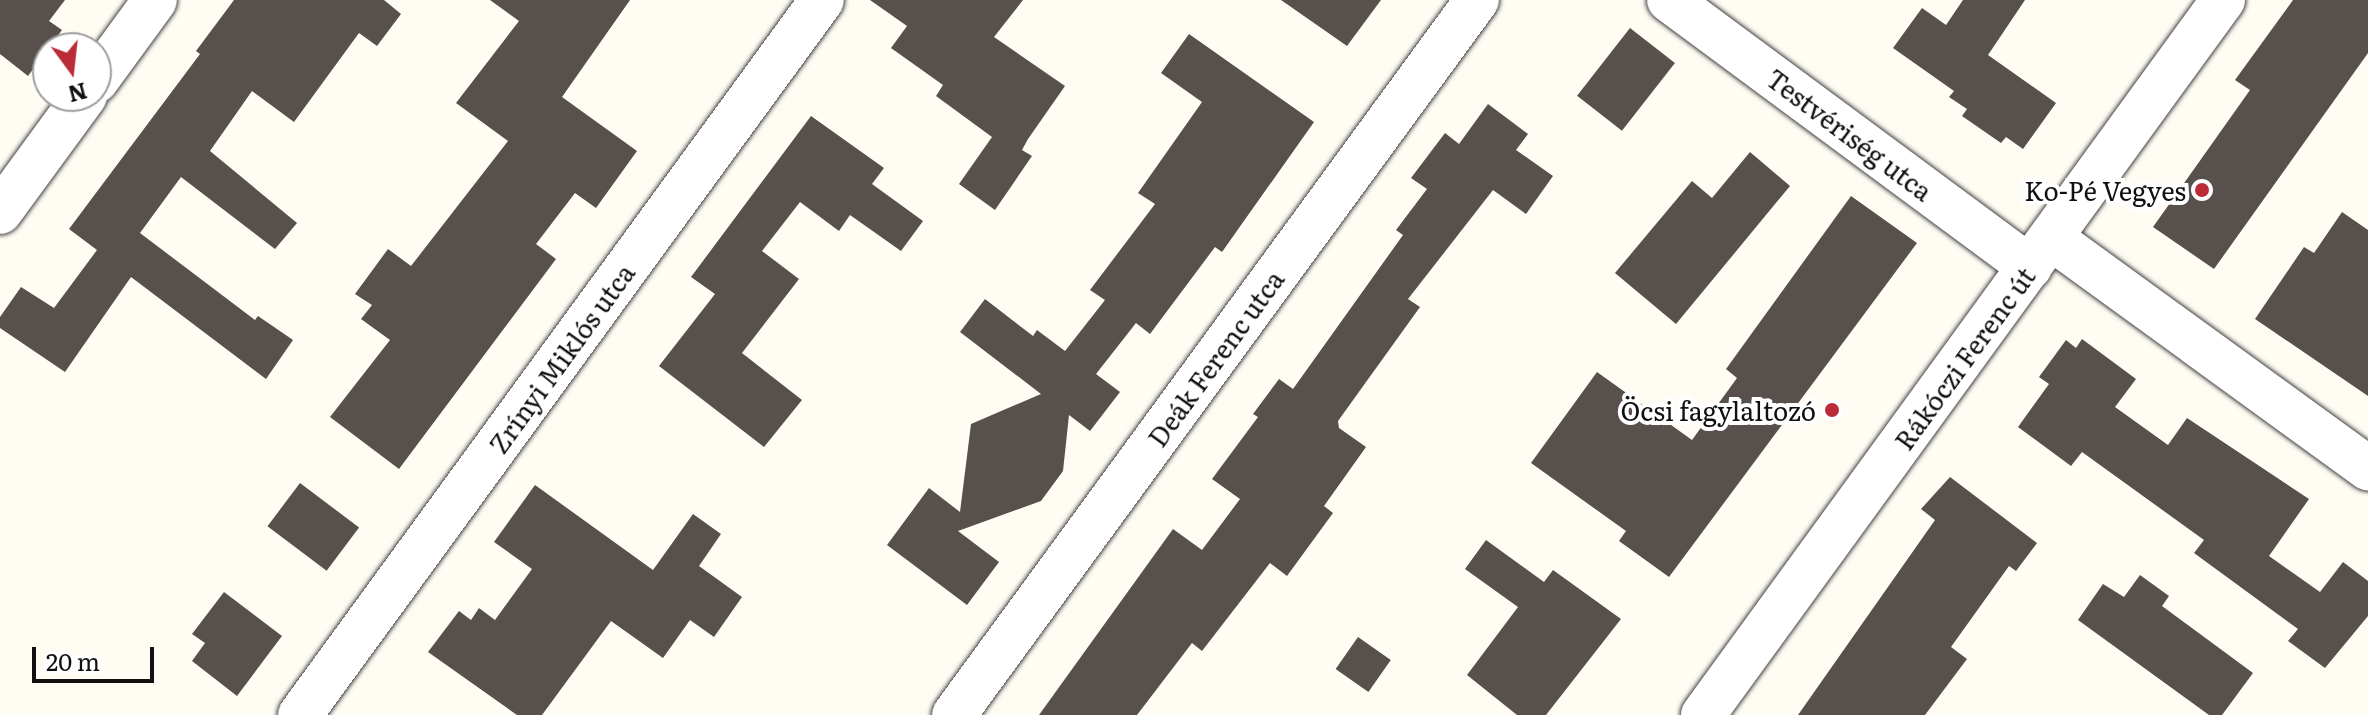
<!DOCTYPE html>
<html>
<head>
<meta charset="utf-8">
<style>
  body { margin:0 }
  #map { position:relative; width:2368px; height:715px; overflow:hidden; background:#fefcf3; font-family:Literata,serif }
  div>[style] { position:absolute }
  .building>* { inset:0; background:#58504c; transform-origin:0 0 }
  .roads { filter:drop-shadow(0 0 2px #434343) drop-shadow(0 0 2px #434343) }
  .minor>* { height:44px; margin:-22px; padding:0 22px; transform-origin:22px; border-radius:22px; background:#fff }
  .dots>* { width:22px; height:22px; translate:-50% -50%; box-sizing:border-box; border:4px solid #fff; border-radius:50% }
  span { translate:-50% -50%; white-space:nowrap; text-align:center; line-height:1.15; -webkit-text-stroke:8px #fff; paint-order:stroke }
  .street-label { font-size:26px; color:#101010 }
  .poi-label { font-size:26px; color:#101010 }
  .right { translate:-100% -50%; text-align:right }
  .north { position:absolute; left:32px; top:32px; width:80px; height:80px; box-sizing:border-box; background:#fff; border:2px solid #9f9f9f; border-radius:50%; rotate:165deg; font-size:22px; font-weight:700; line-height:32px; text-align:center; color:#101010 }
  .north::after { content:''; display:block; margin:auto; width:28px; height:36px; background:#bb2c38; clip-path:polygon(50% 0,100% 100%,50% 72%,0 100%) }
  .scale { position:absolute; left:32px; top:647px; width:122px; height:36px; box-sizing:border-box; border:4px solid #101010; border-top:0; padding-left:10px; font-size:24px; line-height:28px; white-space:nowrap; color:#101010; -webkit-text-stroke:6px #fff; paint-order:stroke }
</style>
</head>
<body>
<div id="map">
  <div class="building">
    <div style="clip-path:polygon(0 0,65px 0,49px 21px,62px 30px,28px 76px,0 54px)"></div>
    <div style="clip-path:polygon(234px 0,384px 0,401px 14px,377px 46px,359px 33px,294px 122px,252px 91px,210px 151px,297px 223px,275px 249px,181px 177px,140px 233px,255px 320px,258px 316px,293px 340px,266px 379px,131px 277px,65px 372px,0 328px,0 317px,21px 287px,54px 308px,97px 250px,69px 229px,200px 54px,196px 51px)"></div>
    <div style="clip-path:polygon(490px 0,630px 0,562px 97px,637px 151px,596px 208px,575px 193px,536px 244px,556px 259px,399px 469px,330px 417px,390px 340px,361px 319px,372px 305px,355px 294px,388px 249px,411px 266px,508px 141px,456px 103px,519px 21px)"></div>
    <div style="clip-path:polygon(870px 0,1023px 0,994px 37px,1065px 86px,1028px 139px,1022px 150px,1032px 156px,995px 210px,959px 184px,992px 137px,936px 96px,943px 85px,891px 48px,907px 26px)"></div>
    <div style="clip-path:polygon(1281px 0,1381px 0,1347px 46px)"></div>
    <div style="clip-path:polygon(1963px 0,2025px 0,1988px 55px,2056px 103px,2023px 149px,2006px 137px,2001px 143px,1962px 116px,1967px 109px,1949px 97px,1954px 91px,1893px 48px,1922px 8px,1946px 25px)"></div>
    <div style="clip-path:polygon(2293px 0,2368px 0,2368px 53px,2214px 269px,2153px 227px,2250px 90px,2235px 80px)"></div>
    <div style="left:1630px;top:28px;width:57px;height:86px;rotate:38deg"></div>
    <div style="clip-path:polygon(1189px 34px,1314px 122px,1222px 252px,1215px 247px,1150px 334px,1136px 323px,1096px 374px,1120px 392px,1090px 431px,1069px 415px,1063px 471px,1041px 501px,958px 531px,999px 562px,967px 605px,887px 545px,929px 488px,960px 512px,971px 424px,1041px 394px,960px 332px,985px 299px,1033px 336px,1037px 330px,1065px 351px,1105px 300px,1090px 290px,1155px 204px,1138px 193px,1202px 102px,1161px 73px)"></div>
    <div style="clip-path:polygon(1488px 104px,1528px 134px,1516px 150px,1553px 176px,1526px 214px,1493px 190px,1408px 299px,1420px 307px,1338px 421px,1339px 428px,1366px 447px,1324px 506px,1333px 513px,1287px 576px,1270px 563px,1202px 651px,1192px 643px,1137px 715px,1039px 715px,1173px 529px,1202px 550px,1240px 499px,1212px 479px,1258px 417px,1253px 414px,1279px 379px,1293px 389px,1403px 235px,1396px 230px,1427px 189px,1411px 178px,1445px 133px,1459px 144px)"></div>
    <div style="clip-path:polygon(811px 116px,884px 168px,872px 184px,923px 221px,901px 251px,850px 215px,839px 231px,800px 202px,762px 251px,799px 279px,742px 353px,802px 400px,764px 447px,659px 366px,715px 294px,691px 277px)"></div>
    <div style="clip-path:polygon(1750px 152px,1790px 186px,1676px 324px,1615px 273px,1692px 181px,1712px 198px)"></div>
    <div style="clip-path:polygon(1851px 196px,1917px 243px,1669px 577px,1619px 541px,1626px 531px,1531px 463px,1597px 372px,1692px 440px,1737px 378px,1726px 369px)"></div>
    <div style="clip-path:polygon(2342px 212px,2368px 230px,2368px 396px,2255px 319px,2304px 247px,2314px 253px)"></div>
    <div style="clip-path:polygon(2082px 339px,2136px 379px,2115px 407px,2168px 445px,2187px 418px,2309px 499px,2269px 556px,2320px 592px,2343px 562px,2368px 581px,2368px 616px,2325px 668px,2288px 641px,2298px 629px,2194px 553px,2204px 540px,2082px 452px,2071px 466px,2018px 427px,2049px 384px,2039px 377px,2066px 340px,2076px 348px)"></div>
    <div style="clip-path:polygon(1950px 477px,2037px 543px,2016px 571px,2009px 566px,1951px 647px,1967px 659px,1925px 715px,1798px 715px,1935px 520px,1921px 509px)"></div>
    <div style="left:300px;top:483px;width:74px;height:54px;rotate:37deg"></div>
    <div style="clip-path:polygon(535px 485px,653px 570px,693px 514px,721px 534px,699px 566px,742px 597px,714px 637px,690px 620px,663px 658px,611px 621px,542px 715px,517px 715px,428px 652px,459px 611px,471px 620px,479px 608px,495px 620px,532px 569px,494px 542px)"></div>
    <div style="clip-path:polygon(1486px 540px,1544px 582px,1553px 570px,1621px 619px,1546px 715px,1517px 715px,1467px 675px,1518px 607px,1465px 569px)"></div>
    <div style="clip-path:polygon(2140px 575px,2169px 596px,2162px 606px,2253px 673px,2222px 715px,2209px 715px,2078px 620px,2103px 584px,2124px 597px)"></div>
    <div style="clip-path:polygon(224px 592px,282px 636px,237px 696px,192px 661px,205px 643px,192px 634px)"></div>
    <div style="left:1358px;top:637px;width:40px;height:39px;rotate:35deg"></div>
  </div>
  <div class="roads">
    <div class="minor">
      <div style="left:1669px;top:0;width:449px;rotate:36.5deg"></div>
      <div style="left:96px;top:81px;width:100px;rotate:-53.9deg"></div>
      <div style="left:0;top:212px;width:144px;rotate:-53.8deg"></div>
      <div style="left:2051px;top:238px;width:392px;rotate:36deg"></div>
      <div style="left:300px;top:715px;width:885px;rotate:-53.87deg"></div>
      <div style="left:954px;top:715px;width:886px;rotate:-53.82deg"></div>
      <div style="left:1703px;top:715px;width:884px;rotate:-53.97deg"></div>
    </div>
  </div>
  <div class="dots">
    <div style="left:2202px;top:190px;background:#bb2c38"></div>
    <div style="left:1832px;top:410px;background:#bb2c38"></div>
  </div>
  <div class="street-label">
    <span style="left:1850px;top:134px;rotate:37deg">Testvériség utca</span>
    <span style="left:561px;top:358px;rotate:-54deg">Zrínyi Miklós utca</span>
    <span style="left:1215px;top:358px;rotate:-54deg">Deák Ferenc utca</span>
    <span style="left:1964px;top:358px;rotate:-54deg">Rákóczi Ferenc út</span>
  </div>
  <div class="poi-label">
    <span class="right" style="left:2186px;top:190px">Ko-Pé Vegyes</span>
    <span class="right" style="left:1816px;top:410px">Öcsi fagylaltozó</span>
  </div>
  <div class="north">N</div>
  <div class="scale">20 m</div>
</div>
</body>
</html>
